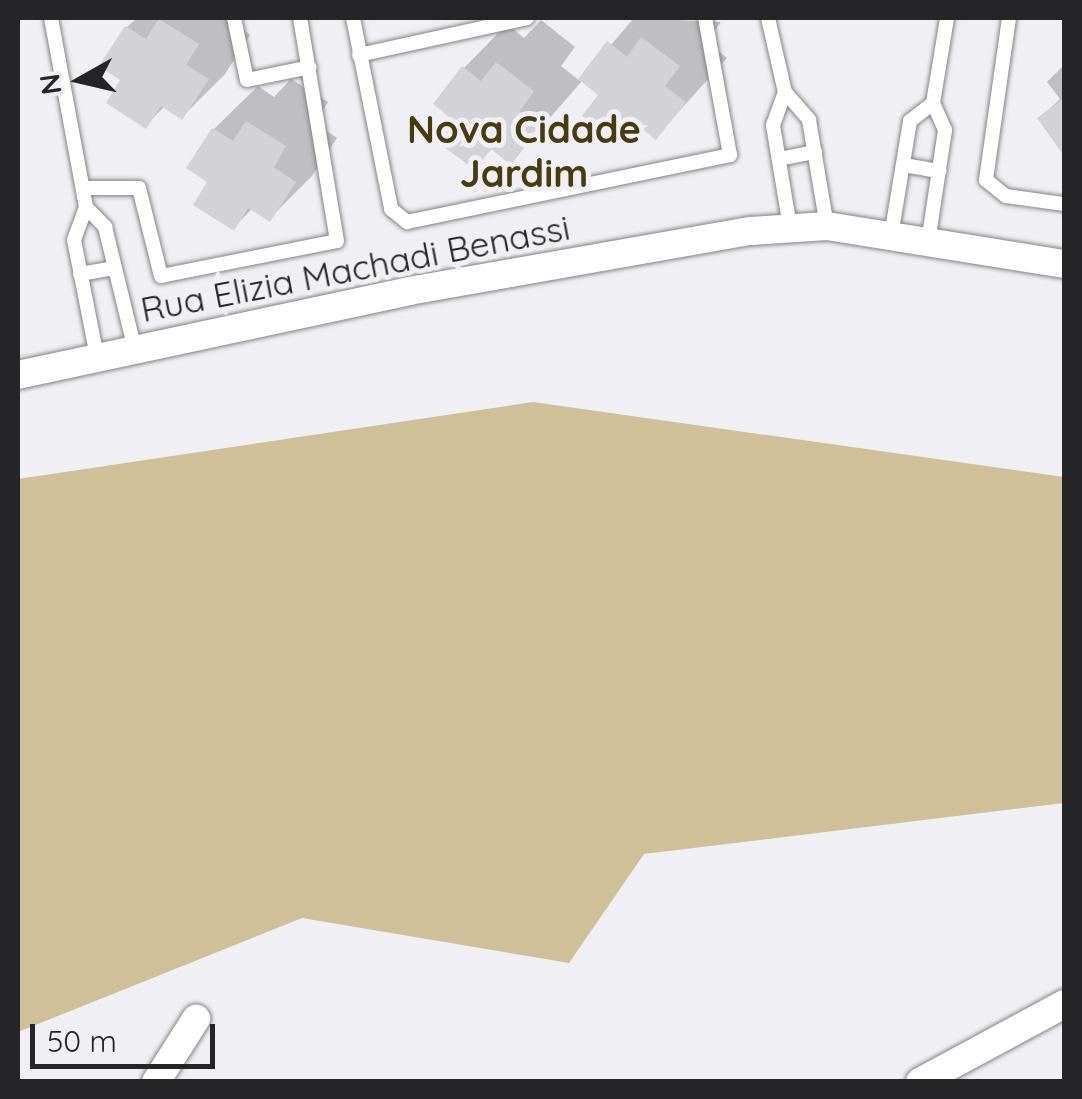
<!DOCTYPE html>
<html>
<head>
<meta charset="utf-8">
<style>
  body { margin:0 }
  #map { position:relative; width:1082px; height:1099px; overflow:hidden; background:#efeff4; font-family:Quicksand,sans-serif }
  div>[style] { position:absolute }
  .green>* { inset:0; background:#cfc09a }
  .shadow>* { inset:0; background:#0003 }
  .building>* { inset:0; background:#d2d2d7 }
  .roads { filter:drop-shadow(0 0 2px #848388) drop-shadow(0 0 2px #848388) }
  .service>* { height:14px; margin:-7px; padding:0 7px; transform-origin:7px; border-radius:7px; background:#fff }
  .minor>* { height:28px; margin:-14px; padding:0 14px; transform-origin:14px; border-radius:14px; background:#fff }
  span { translate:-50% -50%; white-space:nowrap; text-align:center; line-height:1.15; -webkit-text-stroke:10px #efeff4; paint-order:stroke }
  .street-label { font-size:35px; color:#252527 }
  .neighbourhood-label { font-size:38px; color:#483a11; font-weight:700 }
  .frame { position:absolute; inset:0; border:20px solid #252527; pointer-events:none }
  .north { position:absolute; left:30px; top:30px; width:100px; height:100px; -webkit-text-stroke:8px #efeff4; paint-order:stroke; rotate:262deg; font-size:28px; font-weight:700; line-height:40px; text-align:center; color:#252527 }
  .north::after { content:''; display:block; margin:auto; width:35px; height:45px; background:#252527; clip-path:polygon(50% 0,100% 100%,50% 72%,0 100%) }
  .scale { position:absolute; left:30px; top:1024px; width:185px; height:45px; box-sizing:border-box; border:5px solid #252527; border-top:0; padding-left:12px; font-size:30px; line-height:35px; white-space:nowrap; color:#252527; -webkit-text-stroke:8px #efeff4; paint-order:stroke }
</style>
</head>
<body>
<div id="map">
  <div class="green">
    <div style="clip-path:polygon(533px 402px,1064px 477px,1064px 803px,644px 854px,569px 963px,302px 918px,18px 1032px,18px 479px)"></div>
  </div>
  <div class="shadow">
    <div style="clip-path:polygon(137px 18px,230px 18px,250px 35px,225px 74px,182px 117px,165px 106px,146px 125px,124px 79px,127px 27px)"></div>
    <div style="clip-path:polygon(634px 18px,721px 22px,706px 42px,727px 58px,656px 137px,638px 123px,619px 142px,601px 95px,583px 80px,511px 162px,493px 148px,474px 167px,456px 119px,464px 68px,507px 24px,524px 38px,541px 20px,575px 47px,561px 66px,580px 81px)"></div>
    <div style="clip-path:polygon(1064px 65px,1064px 152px,1040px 118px,1060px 99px,1047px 82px)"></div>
    <div style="clip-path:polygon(291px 79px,328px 102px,315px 123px,337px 138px,312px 176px,269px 219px,253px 208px,233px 228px,211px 181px,190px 167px,214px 129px,258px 86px,274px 97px)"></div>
  </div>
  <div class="building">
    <div style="clip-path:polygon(159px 19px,199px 44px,186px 65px,209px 79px,182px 120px,161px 106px,146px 129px,106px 103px,120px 80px,99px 66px,125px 26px,146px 39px)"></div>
    <div style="clip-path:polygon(641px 37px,680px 66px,665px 86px,686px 102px,656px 140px,636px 124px,620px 145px,582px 116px,598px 95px,578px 79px,607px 41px,627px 57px)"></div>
    <div style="clip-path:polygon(496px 62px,534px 91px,520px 111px,540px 127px,511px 165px,491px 149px,475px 170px,436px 141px,453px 120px,433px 104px,462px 66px,481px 81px)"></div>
    <div style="clip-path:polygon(1064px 98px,1064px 156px,1037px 118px)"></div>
    <div style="clip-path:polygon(246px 121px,286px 146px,274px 167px,296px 182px,270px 222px,248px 208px,234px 231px,193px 205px,207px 182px,186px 168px,212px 128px,233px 141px)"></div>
  </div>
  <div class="roads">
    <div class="service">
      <div style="left:51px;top:18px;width:192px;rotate:79.5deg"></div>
      <div style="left:234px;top:18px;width:63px;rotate:78.2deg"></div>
      <div style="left:247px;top:80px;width:64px;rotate:-11.7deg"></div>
      <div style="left:353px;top:18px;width:195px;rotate:78.7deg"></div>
      <div style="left:391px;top:209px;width:21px;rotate:39deg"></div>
      <div style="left:407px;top:222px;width:330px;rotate:-11.7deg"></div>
      <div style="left:730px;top:155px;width:139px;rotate:-100.3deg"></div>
      <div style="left:768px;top:18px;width:76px;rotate:77.1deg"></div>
      <div style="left:1009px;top:18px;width:164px;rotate:98.1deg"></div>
      <div style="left:986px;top:180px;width:26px;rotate:39deg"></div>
      <div style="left:1006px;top:196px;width:59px;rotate:7.9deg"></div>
      <div style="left:359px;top:55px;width:172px;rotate:-12.4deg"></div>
      <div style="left:933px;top:103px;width:86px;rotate:-80.6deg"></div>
      <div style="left:779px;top:159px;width:37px;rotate:-11deg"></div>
      <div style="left:904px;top:165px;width:36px;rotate:10deg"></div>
      <div style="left:84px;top:188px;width:55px"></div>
      <div style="left:139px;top:188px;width:91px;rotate:76deg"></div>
      <div style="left:161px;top:276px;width:179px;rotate:-11.2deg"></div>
      <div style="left:337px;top:241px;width:226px;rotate:-99.4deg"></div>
      <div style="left:790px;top:227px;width:103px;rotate:-99.5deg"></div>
      <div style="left:773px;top:125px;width:35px;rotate:-70deg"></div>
      <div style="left:785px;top:92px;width:37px;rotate:49deg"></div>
      <div style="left:809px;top:120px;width:108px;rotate:80.4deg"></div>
      <div style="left:891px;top:236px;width:117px;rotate:-80.6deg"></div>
      <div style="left:910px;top:121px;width:29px;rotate:-38deg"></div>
      <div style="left:933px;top:103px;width:30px;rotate:66deg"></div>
      <div style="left:945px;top:130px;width:113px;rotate:98.6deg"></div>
      <div style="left:80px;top:274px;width:34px;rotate:-10deg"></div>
      <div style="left:97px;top:357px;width:119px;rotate:-101.1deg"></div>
      <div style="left:74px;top:240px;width:35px;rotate:-70deg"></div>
      <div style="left:86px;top:207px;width:28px;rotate:46deg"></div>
      <div style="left:105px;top:227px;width:127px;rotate:76.3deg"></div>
    </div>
    <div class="minor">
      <div style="left:18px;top:375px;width:400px;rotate:-12.1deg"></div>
      <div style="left:409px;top:291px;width:347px;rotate:-10deg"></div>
      <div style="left:751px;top:231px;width:76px;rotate:-3.8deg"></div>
      <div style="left:827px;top:226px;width:240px;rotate:9.1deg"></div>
      <div style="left:156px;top:1082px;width:75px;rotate:-57.6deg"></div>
      <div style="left:920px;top:1082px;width:164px;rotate:-28.4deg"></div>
    </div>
  </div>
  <div class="street-label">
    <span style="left:355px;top:268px;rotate:-11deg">Rua Elizia Machadi Benassi</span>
  </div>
  <div class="neighbourhood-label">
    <span style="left:524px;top:152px">Nova Cidade<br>Jardim</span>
  </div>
  <div class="frame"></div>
  <div class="north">N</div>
  <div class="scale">50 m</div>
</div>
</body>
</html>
